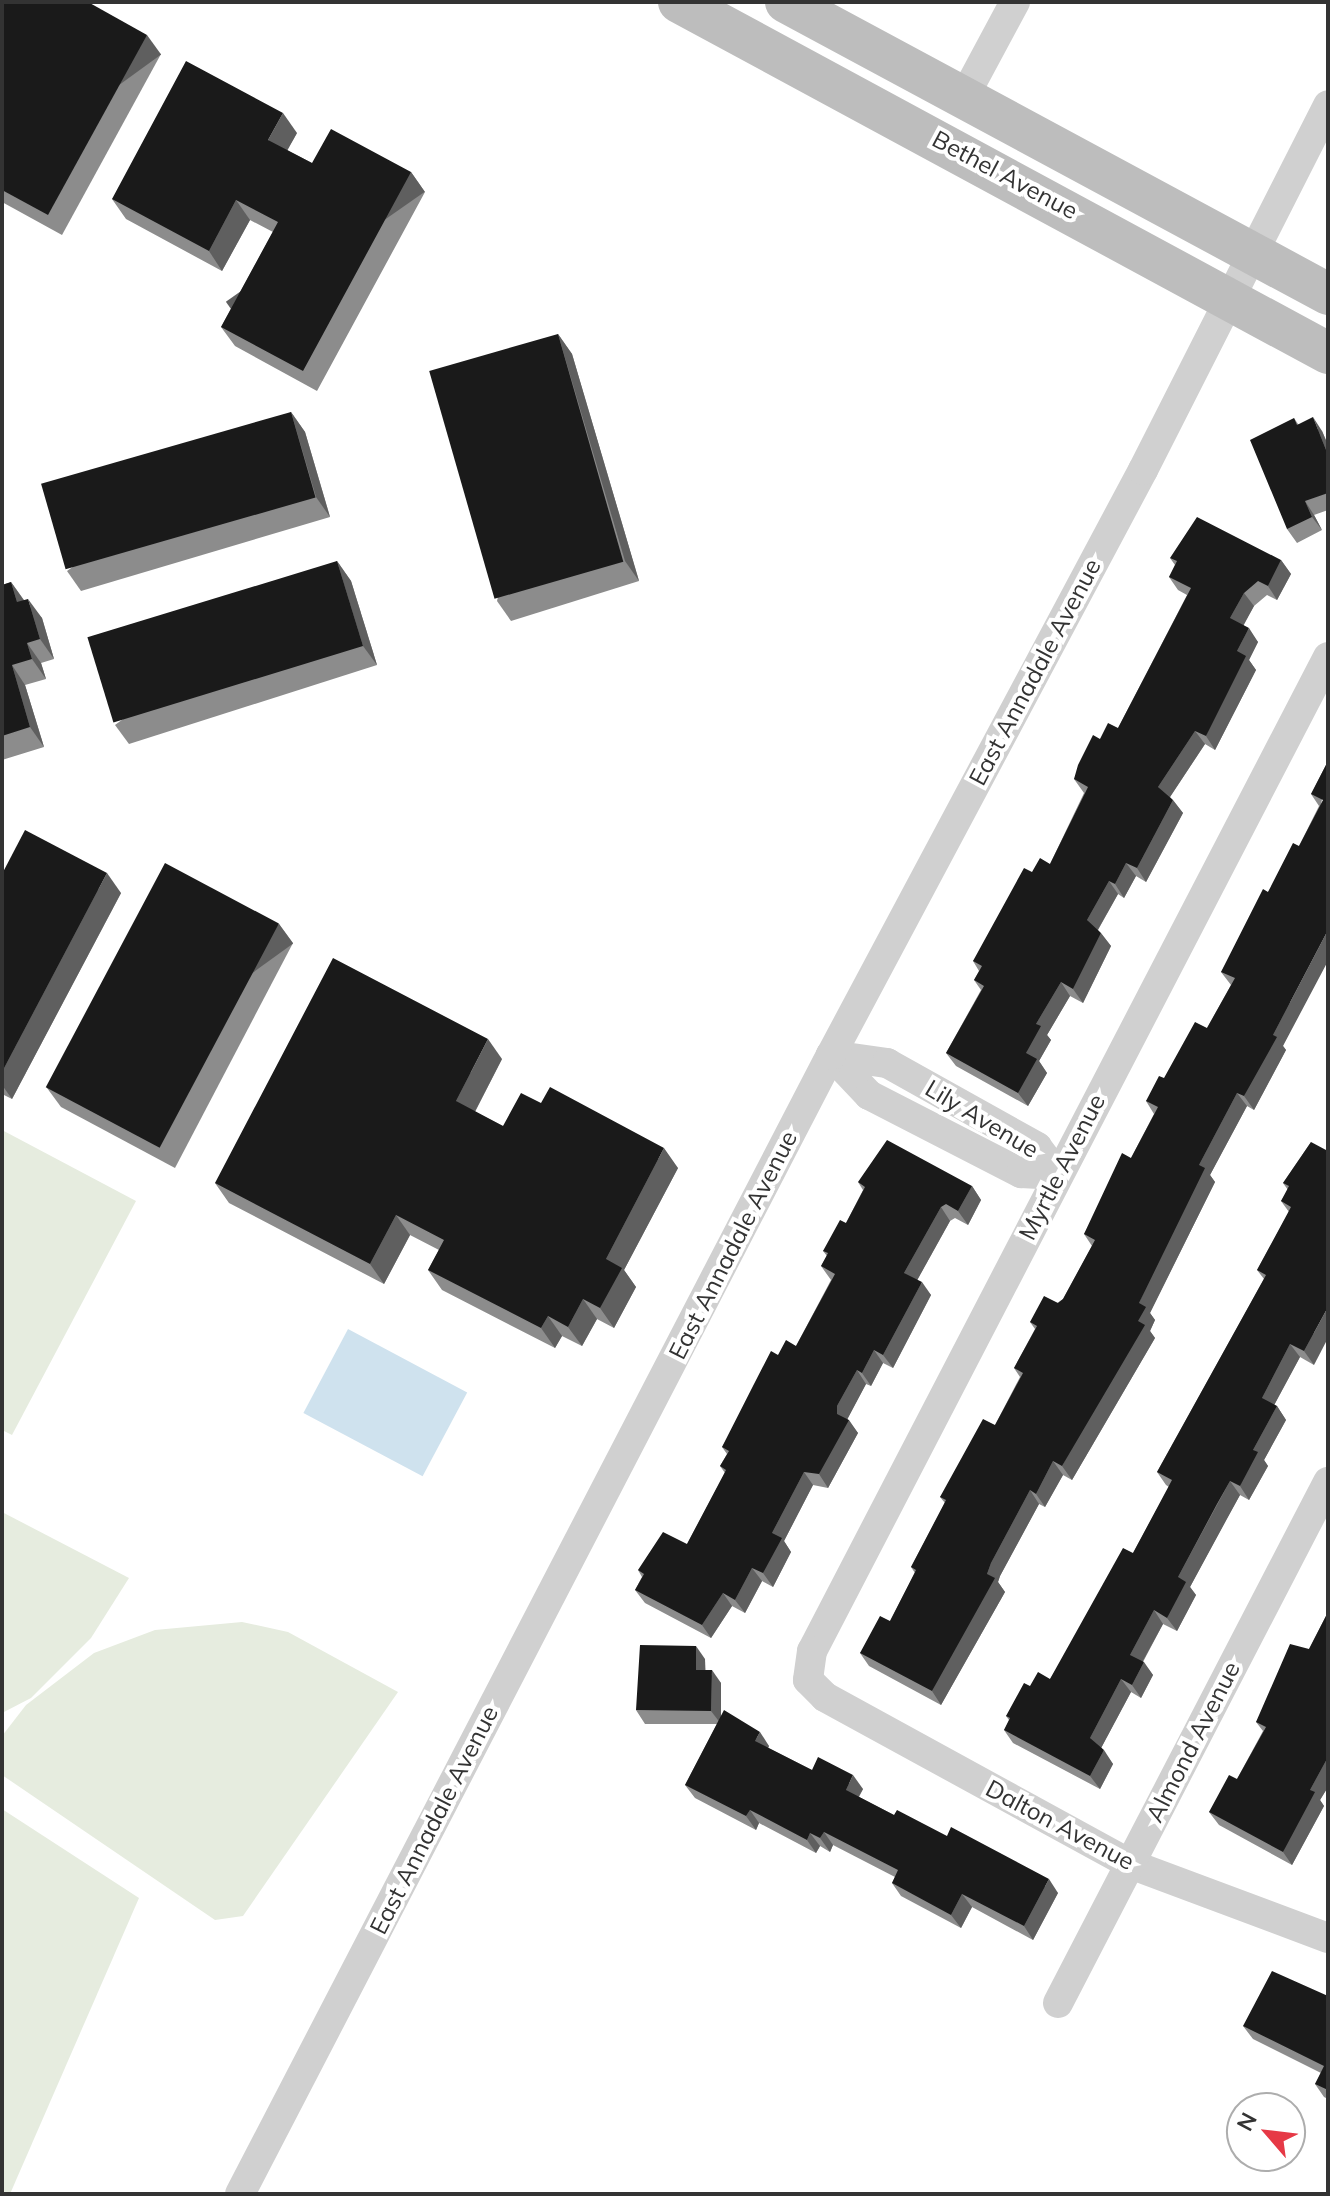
<!DOCTYPE html>
<html>
<head>
<meta charset="utf-8">
<style>
  body { margin:0 }
  #map { position:relative; width:1330px; height:2196px; overflow:hidden; background:#fff; font-family:Mulish,sans-serif }
  div>[style] { position:absolute }
  .green>* { inset:0; background:#e6ecdf }
  .water>* { inset:0; background:#cfe2ee; transform-origin:0 0 }
  .street>* { height:30px; margin:-15px; padding:0 15px; transform-origin:15px; border-radius:15px; background:#d0d0d0 }
  .secondary>* { height:42px; margin:-21px; padding:0 21px; transform-origin:21px; border-radius:21px; background:#bdbdbd }
  .wall>* { inset:0; background:#8c8c8c }
  .shaded-wall>* { inset:0; background:#5f5f5f; transform-origin:0 0 }
  .building>* { inset:0; background:#1a1a1a; transform-origin:0 0 }
  span { translate:-50% -50%; white-space:nowrap; text-align:center; line-height:1.15; -webkit-text-stroke:8px #fff; paint-order:stroke }
  .street-label { font-size:24px; color:#333 }
  .frame { position:absolute; inset:0; border:4px solid #333; pointer-events:none }
  .north { position:absolute; left:1226px; top:2092px; width:80px; height:80px; box-sizing:border-box; background:#fff; border:2px solid #adadad; border-radius:50%; rotate:298deg; font-size:22px; font-weight:700; line-height:32px; text-align:center; color:#333 }
  .north::after { content:''; display:block; margin:auto; width:28px; height:36px; background:#e63946; clip-path:polygon(50% 0,100% 100%,50% 72%,0 100%) }
</style>
</head>
<body>
<div id="map">
  <div class="green">
    <div style="clip-path:polygon(2px 1130px,136px 1201px,12px 1435px,2px 1430px)"></div>
    <div style="clip-path:polygon(2px 1512px,129px 1578px,91px 1638px,31px 1698px,2px 1713px)"></div>
    <div style="clip-path:polygon(242px 1622px,288px 1632px,398px 1692px,243px 1916px,215px 1920px,2px 1775px,2px 1736px,26px 1705px,94px 1653px,155px 1630px)"></div>
    <div style="clip-path:polygon(2px 1809px,139px 1898px,10px 2194px,2px 2194px)"></div>
  </div>
  <div class="water">
    <div style="left:348px;top:1329px;width:135px;height:95px;rotate:28deg"></div>
  </div>
  <div class="street">
    <div style="left:964px;top:97px;width:108px;rotate:-61.8deg"></div>
    <div style="left:1328px;top:657px;width:1120px;rotate:117.43deg"></div>
    <div style="left:812px;top:1651px;width:29px;rotate:98deg"></div>
    <div style="left:808px;top:1680px;width:24px;rotate:45deg"></div>
    <div style="left:825px;top:1697px;width:348px;rotate:28.7deg"></div>
    <div style="left:1130px;top:1864px;width:211px;rotate:20.5deg"></div>
    <div style="left:831px;top:1055px;width:57px;rotate:8.1deg"></div>
    <div style="left:887px;top:1063px;width:172px;rotate:29.2deg"></div>
    <div style="left:1037px;top:1147px;width:35px;rotate:53deg"></div>
    <div style="left:831px;top:1055px;width:55px;rotate:46.5deg"></div>
    <div style="left:869px;top:1095px;width:171px;rotate:27.2deg"></div>
    <div style="left:1021px;top:1173px;width:37px;rotate:3deg"></div>
    <div style="left:1058px;top:2003px;width:587px;rotate:-62.61deg"></div>
    <div style="left:240px;top:2194px;width:1283px;rotate:-62.58deg"></div>
    <div style="left:831px;top:1055px;width:663px;rotate:-61.93deg"></div>
    <div style="left:1143px;top:470px;width:409px;rotate:-63.1deg"></div>
  </div>
  <div class="secondary">
    <div style="left:679px;top:2px;width:738px;rotate:28.41deg"></div>
    <div style="left:786px;top:2px;width:616px;rotate:28.31deg"></div>
  </div>
  <div class="wall">
    <div style="clip-path:polygon(2px 2px,161px 54px,62px 235px,2px 202px)"></div>
    <div style="clip-path:polygon(297px 133px,287px 150px,312px 163px,411px 172px,425px 192px,317px 391px,235px 346px,221px 327px,273px 232px,250px 220px,222px 271px,126px 219px,112px 199px)"></div>
    <div style="clip-path:polygon(558px 334px,572px 354px,639px 581px,511px 621px,497px 601px)"></div>
    <div style="clip-path:polygon(291px 412px,305px 432px,330px 517px,81px 591px,67px 571px)"></div>
    <div style="clip-path:polygon(1294px 418px,1298px 424px,1322px 431px,1328px 445px,1328px 510px,1314px 515px,1322px 530px,1297px 543px,1287px 529px)"></div>
    <div style="clip-path:polygon(1170px 558px,1281px 560px,1291px 574px,1277px 600px,1267px 595px,1254px 606px,1243px 625px,1258px 642px,1249px 660px,1256px 670px,1215px 750px,1205px 744px,1170px 797px,1183px 813px,1146px 882px,1136px 876px,1124px 898px,1118px 894px,1098px 930px,1111px 946px,1083px 1003px,1070px 996px,1047px 1035px,1051px 1040px,1039px 1061px,1047px 1073px,1028px 1106px,956px 1066px,946px 1053px,981px 990px,974px 980px,979px 971px,973px 961px,1050px 864px,1084px 793px,1074px 779px,1100px 739px,1118px 728px,1187px 595px,1178px 590px,1169px 577px,1175px 565px)"></div>
    <div style="clip-path:polygon(337px 561px,351px 581px,377px 665px,129px 744px,115px 725px)"></div>
    <div style="clip-path:polygon(11px 582px,24px 600px,42px 618px,54px 659px,41px 663px,46px 679px,25px 685px,44px 747px,2px 760px,2px 585px)"></div>
    <div style="clip-path:polygon(1328px 761px,1283px 1046px,1286px 1050px,1254px 1110px,1247px 1106px,1210px 1175px,1215px 1182px,1150px 1313px,1155px 1320px,1150px 1331px,1155px 1338px,1072px 1480px,1063px 1475px,1045px 1507px,1039px 1504px,1000px 1576px,998px 1582px,1005px 1592px,941px 1705px,869px 1666px,860px 1653px,890px 1621px,915px 1573px,911px 1567px,945px 1503px,940px 1497px,995px 1425px,1020px 1377px,1014px 1368px,1035px 1329px,1030px 1322px,1063px 1299px,1092px 1246px,1084px 1234px,1131px 1158px,1154px 1114px,1146px 1101px,1207px 1028px,1231px 985px,1221px 972px,1268px 892px,1299px 846px,1319px 806px,1311px 794px)"></div>
    <div style="clip-path:polygon(2px 874px,121px 893px,12px 1099px,2px 1094px)"></div>
    <div style="clip-path:polygon(279px 924px,293px 943px,175px 1168px,61px 1107px,47px 1088px)"></div>
    <div style="clip-path:polygon(502px 1059px,475px 1112px,503px 1126px,541px 1103px,678px 1168px,624px 1270px,636px 1287px,614px 1328px,597px 1319px,582px 1346px,562px 1336px,555px 1348px,442px 1290px,428px 1270px,439px 1250px,410px 1235px,384px 1284px,229px 1203px,215px 1183px)"></div>
    <div style="clip-path:polygon(1311px 1142px,1314px 1365px,1300px 1357px,1274px 1405px,1277px 1406px,1286px 1420px,1264px 1460px,1268px 1466px,1249px 1500px,1240px 1495px,1227px 1518px,1190px 1587px,1196px 1595px,1177px 1631px,1163px 1624px,1143px 1662px,1153px 1675px,1141px 1698px,1131px 1692px,1101px 1748px,1113px 1764px,1100px 1789px,1013px 1743px,1004px 1730px,1009px 1720px,1006px 1716px,1030px 1686px,1050px 1679px,1133px 1553px,1169px 1487px,1166px 1485px,1157px 1472px,1264px 1279px,1257px 1270px,1289px 1212px,1281px 1201px,1288px 1190px,1283px 1183px)"></div>
    <div style="clip-path:polygon(858px 1182px,972px 1186px,981px 1200px,968px 1225px,955px 1218px,950px 1221px,917px 1280px,931px 1295px,893px 1368px,883px 1363px,871px 1386px,866px 1384px,847px 1419px,858px 1433px,828px 1488px,813px 1485px,784px 1541px,791px 1552px,773px 1587px,762px 1581px,745px 1613px,732px 1606px,711px 1638px,645px 1603px,635px 1590px,642px 1577px,638px 1570px,687px 1544px,725px 1473px,720px 1466px,727px 1454px,722px 1447px,778px 1355px,796px 1346px,831px 1280px,821px 1266px,827px 1256px,823px 1251px,846px 1223px,863px 1190px)"></div>
    <div style="clip-path:polygon(1328px 1612px,1328px 1787px,1320px 1800px,1324px 1806px,1292px 1865px,1219px 1825px,1209px 1812px,1237px 1779px,1263px 1731px,1256px 1722px,1309px 1649px)"></div>
    <div style="clip-path:polygon(705px 1659px,705px 1670px,721px 1683px,721px 1716px,769px 1746px,768px 1748px,812px 1770px,863px 1789px,859px 1797px,894px 1815px,1058px 1893px,1033px 1940px,972px 1907px,961px 1928px,901px 1896px,892px 1883px,895px 1877px,833px 1845px,830px 1852px,820px 1846px,816px 1853px,759px 1823px,756px 1830px,695px 1798px,685px 1785px,717px 1724px,645px 1724px,636px 1710px)"></div>
    <div style="clip-path:polygon(1328px 1996px,1328px 2099px,1324px 2097px,1315px 2084px,1321px 2073px,1253px 2039px,1243px 2026px)"></div>
  </div>
  <div class="shaded-wall">
    <div style="left:147px;top:35px;width:24px;height:205px;rotate:54deg"></div>
    <div style="clip-path:polygon(283px 113px,297px 133px,282px 160px,268px 140px)"></div>
    <div style="left:411px;top:172px;width:24px;height:226px;rotate:55deg"></div>
    <div style="clip-path:polygon(236px 200px,250px 220px,222px 271px,209px 251px)"></div>
    <div style="clip-path:polygon(558px 334px,572px 354px,639px 581px,625px 561px)"></div>
    <div style="clip-path:polygon(291px 412px,305px 432px,330px 517px,316px 497px)"></div>
    <div style="clip-path:polygon(1313px 417px,1322px 431px,1328px 445px,1328px 455px)"></div>
    <div style="clip-path:polygon(1305px 501px,1314px 515px,1322px 530px,1312px 517px)"></div>
    <div style="clip-path:polygon(1281px 560px,1291px 574px,1277px 600px,1268px 586px)"></div>
    <div style="clip-path:polygon(337px 561px,351px 581px,377px 665px,363px 646px)"></div>
    <div style="clip-path:polygon(11px 582px,25px 602px,17px 602px)"></div>
    <div style="clip-path:polygon(1244px 593px,1254px 606px,1240px 632px,1230px 618px)"></div>
    <div style="clip-path:polygon(28px 599px,42px 618px,54px 659px,40px 639px)"></div>
    <div style="clip-path:polygon(1249px 628px,1258px 642px,1249px 660px,1256px 670px,1215px 750px,1206px 736px,1237px 651px)"></div>
    <div style="clip-path:polygon(27px 643px,41px 663px,46px 679px,32px 659px)"></div>
    <div style="clip-path:polygon(12px 665px,25px 685px,44px 747px,30px 727px)"></div>
    <div style="clip-path:polygon(1195px 731px,1205px 744px,1168px 800px,1158px 787px)"></div>
    <div style="clip-path:polygon(1173px 800px,1183px 813px,1146px 882px,1137px 868px)"></div>
    <div style="clip-path:polygon(1126px 863px,1136px 876px,1124px 898px,1115px 884px)"></div>
    <div style="clip-path:polygon(107px 873px,121px 893px,12px 1099px,2px 1085px,2px 1072px)"></div>
    <div style="clip-path:polygon(1109px 881px,1118px 894px,1096px 933px,1087px 920px)"></div>
    <div style="left:279px;top:924px;width:24px;height:253px;rotate:54deg"></div>
    <div style="clip-path:polygon(1328px 930px,1328px 961px,1283px 1046px,1286px 1050px,1254px 1110px,1244px 1096px,1273px 1035px)"></div>
    <div style="clip-path:polygon(1101px 933px,1111px 946px,1083px 1003px,1073px 989px)"></div>
    <div style="clip-path:polygon(1061px 982px,1070px 996px,1047px 1035px,1051px 1040px,1039px 1061px,1047px 1073px,1028px 1106px,1018px 1093px,1026px 1053px,1036px 1024px)"></div>
    <div style="clip-path:polygon(488px 1039px,502px 1059px,470px 1121px,456px 1101px)"></div>
    <div style="clip-path:polygon(1237px 1093px,1247px 1106px,1210px 1175px,1215px 1182px,1150px 1313px,1155px 1320px,1150px 1331px,1155px 1338px,1072px 1480px,1062px 1466px,1138px 1321px,1139px 1303px,1199px 1165px)"></div>
    <div style="clip-path:polygon(664px 1148px,678px 1168px,624px 1270px,636px 1287px,614px 1328px,600px 1308px,606px 1259px)"></div>
    <div style="clip-path:polygon(972px 1186px,981px 1200px,968px 1225px,958px 1211px)"></div>
    <div style="clip-path:polygon(941px 1207px,950px 1221px,914px 1286px,904px 1273px)"></div>
    <div style="clip-path:polygon(396px 1215px,410px 1235px,384px 1284px,370px 1264px)"></div>
    <div style="clip-path:polygon(922px 1282px,931px 1295px,893px 1368px,883px 1355px)"></div>
    <div style="clip-path:polygon(583px 1299px,597px 1319px,582px 1346px,568px 1327px)"></div>
    <div style="clip-path:polygon(1328px 1307px,1328px 1338px,1314px 1365px,1304px 1351px)"></div>
    <div style="clip-path:polygon(548px 1316px,562px 1336px,555px 1348px,541px 1328px)"></div>
    <div style="clip-path:polygon(1290px 1344px,1300px 1357px,1271px 1411px,1262px 1398px)"></div>
    <div style="clip-path:polygon(874px 1350px,883px 1363px,871px 1386px,862px 1373px)"></div>
    <div style="clip-path:polygon(857px 1370px,866px 1384px,847px 1420px,849px 1420px,858px 1433px,828px 1488px,819px 1474px,837px 1414px,837px 1406px)"></div>
    <div style="clip-path:polygon(1277px 1406px,1286px 1420px,1264px 1460px,1268px 1466px,1249px 1500px,1240px 1486px,1253px 1450px)"></div>
    <div style="clip-path:polygon(1053px 1461px,1063px 1475px,1045px 1507px,1036px 1494px)"></div>
    <div style="clip-path:polygon(804px 1472px,813px 1485px,784px 1541px,791px 1552px,773px 1587px,763px 1573px,772px 1533px)"></div>
    <div style="clip-path:polygon(1230px 1481px,1240px 1495px,1190px 1587px,1196px 1595px,1177px 1631px,1167px 1618px,1178px 1577px)"></div>
    <div style="clip-path:polygon(1030px 1490px,1039px 1504px,1000px 1576px,998px 1582px,1005px 1592px,941px 1705px,932px 1691px,987px 1574px,991px 1563px)"></div>
    <div style="clip-path:polygon(752px 1568px,762px 1581px,745px 1613px,735px 1600px)"></div>
    <div style="clip-path:polygon(723px 1593px,732px 1606px,711px 1638px,702px 1625px)"></div>
    <div style="clip-path:polygon(1154px 1610px,1163px 1624px,1139px 1668px,1130px 1655px)"></div>
    <div style="clip-path:polygon(696px 1646px,705px 1659px,706px 1683px,696px 1670px)"></div>
    <div style="clip-path:polygon(1144px 1662px,1153px 1675px,1141px 1698px,1132px 1685px)"></div>
    <div style="clip-path:polygon(712px 1670px,721px 1683px,721px 1724px,711px 1711px)"></div>
    <div style="clip-path:polygon(1121px 1679px,1131px 1692px,1099px 1752px,1090px 1738px)"></div>
    <div style="clip-path:polygon(760px 1732px,769px 1746px,765px 1754px,755px 1741px)"></div>
    <div style="clip-path:polygon(1104px 1750px,1113px 1764px,1100px 1789px,1090px 1776px)"></div>
    <div style="clip-path:polygon(1328px 1757px,1328px 1787px,1320px 1800px,1324px 1806px,1292px 1865px,1283px 1852px,1310px 1790px)"></div>
    <div style="clip-path:polygon(853px 1775px,863px 1789px,855px 1803px,846px 1790px)"></div>
    <div style="clip-path:polygon(750px 1810px,759px 1823px,756px 1830px,746px 1816px)"></div>
    <div style="clip-path:polygon(824px 1832px,833px 1845px,830px 1852px,820px 1838px)"></div>
    <div style="clip-path:polygon(810px 1833px,820px 1846px,816px 1853px,807px 1840px)"></div>
    <div style="clip-path:polygon(1049px 1879px,1058px 1893px,1033px 1940px,1024px 1926px)"></div>
    <div style="clip-path:polygon(962px 1894px,972px 1907px,961px 1928px,951px 1915px)"></div>
  </div>
  <div class="building">
    <div style="clip-path:polygon(2px 2px,88px 2px,147px 35px,48px 215px,2px 190px)"></div>
    <div style="clip-path:polygon(186px 61px,283px 113px,268px 140px,312px 163px,331px 129px,411px 172px,303px 371px,221px 327px,278px 222px,236px 200px,209px 251px,112px 199px)"></div>
    <div style="left:558px;top:334px;width:237px;height:134px;rotate:74deg"></div>
    <div style="left:291px;top:412px;width:89px;height:260px;rotate:74deg"></div>
    <div style="clip-path:polygon(1313px 417px,1328px 455px,1328px 493px,1305px 501px,1312px 517px,1287px 529px,1250px 440px,1294px 418px,1297px 425px)"></div>
    <div style="clip-path:polygon(1197px 517px,1281px 560px,1268px 586px,1258px 581px,1244px 593px,1230px 618px,1249px 628px,1237px 651px,1246px 656px,1206px 736px,1195px 731px,1158px 787px,1173px 800px,1137px 868px,1126px 863px,1115px 884px,1109px 881px,1087px 920px,1101px 933px,1073px 989px,1061px 982px,1036px 1024px,1041px 1026px,1026px 1053px,1037px 1059px,1018px 1093px,946px 1053px,984px 986px,974px 980px,982px 966px,973px 961px,1024px 868px,1032px 872px,1040px 858px,1050px 864px,1088px 787px,1074px 779px,1078px 765px,1093px 735px,1100px 739px,1108px 723px,1118px 728px,1191px 588px,1169px 577px,1177px 561px,1170px 558px)"></div>
    <div style="left:337px;top:561px;width:89px;height:261px;rotate:73deg"></div>
    <div style="clip-path:polygon(11px 582px,17px 602px,28px 599px,40px 639px,27px 643px,32px 659px,12px 665px,30px 727px,2px 736px,2px 585px)"></div>
    <div style="clip-path:polygon(1328px 761px,1328px 894px,1327px 896px,1328px 897px,1328px 930px,1273px 1035px,1277px 1037px,1244px 1096px,1237px 1093px,1199px 1165px,1205px 1168px,1139px 1303px,1146px 1307px,1138px 1321px,1145px 1325px,1062px 1466px,1053px 1461px,1036px 1494px,1030px 1490px,991px 1563px,987px 1574px,995px 1578px,932px 1691px,860px 1653px,880px 1616px,890px 1621px,916px 1570px,911px 1567px,946px 1500px,940px 1497px,983px 1419px,995px 1425px,1023px 1373px,1014px 1368px,1037px 1326px,1030px 1322px,1044px 1296px,1058px 1303px,1063px 1299px,1095px 1240px,1084px 1234px,1122px 1153px,1131px 1158px,1158px 1107px,1146px 1101px,1159px 1076px,1164px 1078px,1195px 1022px,1207px 1028px,1235px 978px,1221px 972px,1263px 889px,1268px 892px,1293px 843px,1299px 846px,1323px 800px,1311px 794px)"></div>
    <div style="clip-path:polygon(25px 830px,107px 873px,2px 1072px,2px 874px)"></div>
    <div style="left:165px;top:863px;width:129px;height:254px;rotate:28deg"></div>
    <div style="clip-path:polygon(333px 958px,488px 1039px,456px 1101px,503px 1126px,521px 1093px,541px 1103px,550px 1087px,664px 1148px,606px 1259px,622px 1268px,600px 1308px,583px 1299px,568px 1327px,548px 1316px,541px 1328px,428px 1270px,444px 1240px,396px 1215px,370px 1264px,215px 1183px)"></div>
    <div style="clip-path:polygon(887px 1140px,972px 1186px,958px 1211px,946px 1204px,941px 1207px,904px 1273px,922px 1282px,883px 1355px,874px 1350px,862px 1373px,857px 1370px,837px 1406px,837px 1414px,849px 1420px,819px 1474px,804px 1472px,772px 1533px,782px 1538px,763px 1573px,752px 1568px,735px 1600px,723px 1593px,702px 1625px,635px 1590px,644px 1574px,638px 1570px,663px 1532px,687px 1544px,726px 1470px,720px 1466px,729px 1451px,722px 1447px,754px 1384px,771px 1351px,778px 1355px,786px 1340px,796px 1346px,835px 1274px,821px 1266px,828px 1253px,823px 1251px,840px 1220px,846px 1223px,865px 1187px,858px 1182px)"></div>
    <div style="clip-path:polygon(1311px 1142px,1326px 1150px,1328px 1146px,1328px 1307px,1304px 1351px,1290px 1344px,1262px 1398px,1277px 1406px,1253px 1450px,1258px 1452px,1240px 1486px,1230px 1481px,1217px 1504px,1178px 1577px,1186px 1582px,1167px 1618px,1154px 1610px,1130px 1655px,1144px 1662px,1132px 1685px,1121px 1679px,1090px 1738px,1104px 1750px,1090px 1776px,1004px 1730px,1010px 1718px,1006px 1716px,1024px 1683px,1030px 1686px,1038px 1672px,1050px 1679px,1123px 1548px,1133px 1553px,1172px 1480px,1157px 1472px,1266px 1275px,1257px 1270px,1291px 1207px,1281px 1201px,1289px 1186px,1283px 1183px)"></div>
    <div style="clip-path:polygon(1328px 1612px,1328px 1757px,1310px 1790px,1315px 1792px,1283px 1852px,1209px 1812px,1229px 1775px,1237px 1779px,1266px 1727px,1256px 1722px,1290px 1644px,1309px 1649px)"></div>
    <div style="clip-path:polygon(640px 1645px,696px 1646px,696px 1670px,712px 1670px,711px 1711px,636px 1710px)"></div>
    <div style="clip-path:polygon(724px 1710px,760px 1732px,755px 1741px,812px 1770px,818px 1757px,853px 1775px,846px 1790px,894px 1815px,897px 1810px,947px 1836px,951px 1827px,1049px 1879px,1024px 1926px,962px 1894px,951px 1915px,892px 1883px,898px 1870px,824px 1832px,820px 1838px,810px 1833px,807px 1840px,750px 1810px,746px 1816px,685px 1785px)"></div>
    <div style="clip-path:polygon(1272px 1971px,1328px 1996px,1328px 2008px,1326px 2012px,1328px 2013px,1328px 2090px,1315px 2084px,1324px 2066px,1243px 2026px)"></div>
  </div>
  <div class="street-label">
    <span style="left:1005px;top:175px;rotate:28deg">Bethel Avenue</span>
    <span style="left:1035px;top:672px;rotate:-62deg">East Annadale Avenue</span>
    <span style="left:982px;top:1119px;rotate:31deg">Lily Avenue</span>
    <span style="left:1062px;top:1167px;rotate:-63deg">Myrtle Avenue</span>
    <span style="left:733px;top:1245px;rotate:-63deg">East Annadale Avenue</span>
    <span style="left:1193px;top:1742px;rotate:-63deg">Almond Avenue</span>
    <span style="left:434px;top:1820px;rotate:-63deg">East Annadale Avenue</span>
    <span style="left:1060px;top:1825px;rotate:28deg">Dalton Avenue</span>
  </div>
  <div class="frame"></div>
  <div class="north">N</div>
</div>
</body>
</html>
